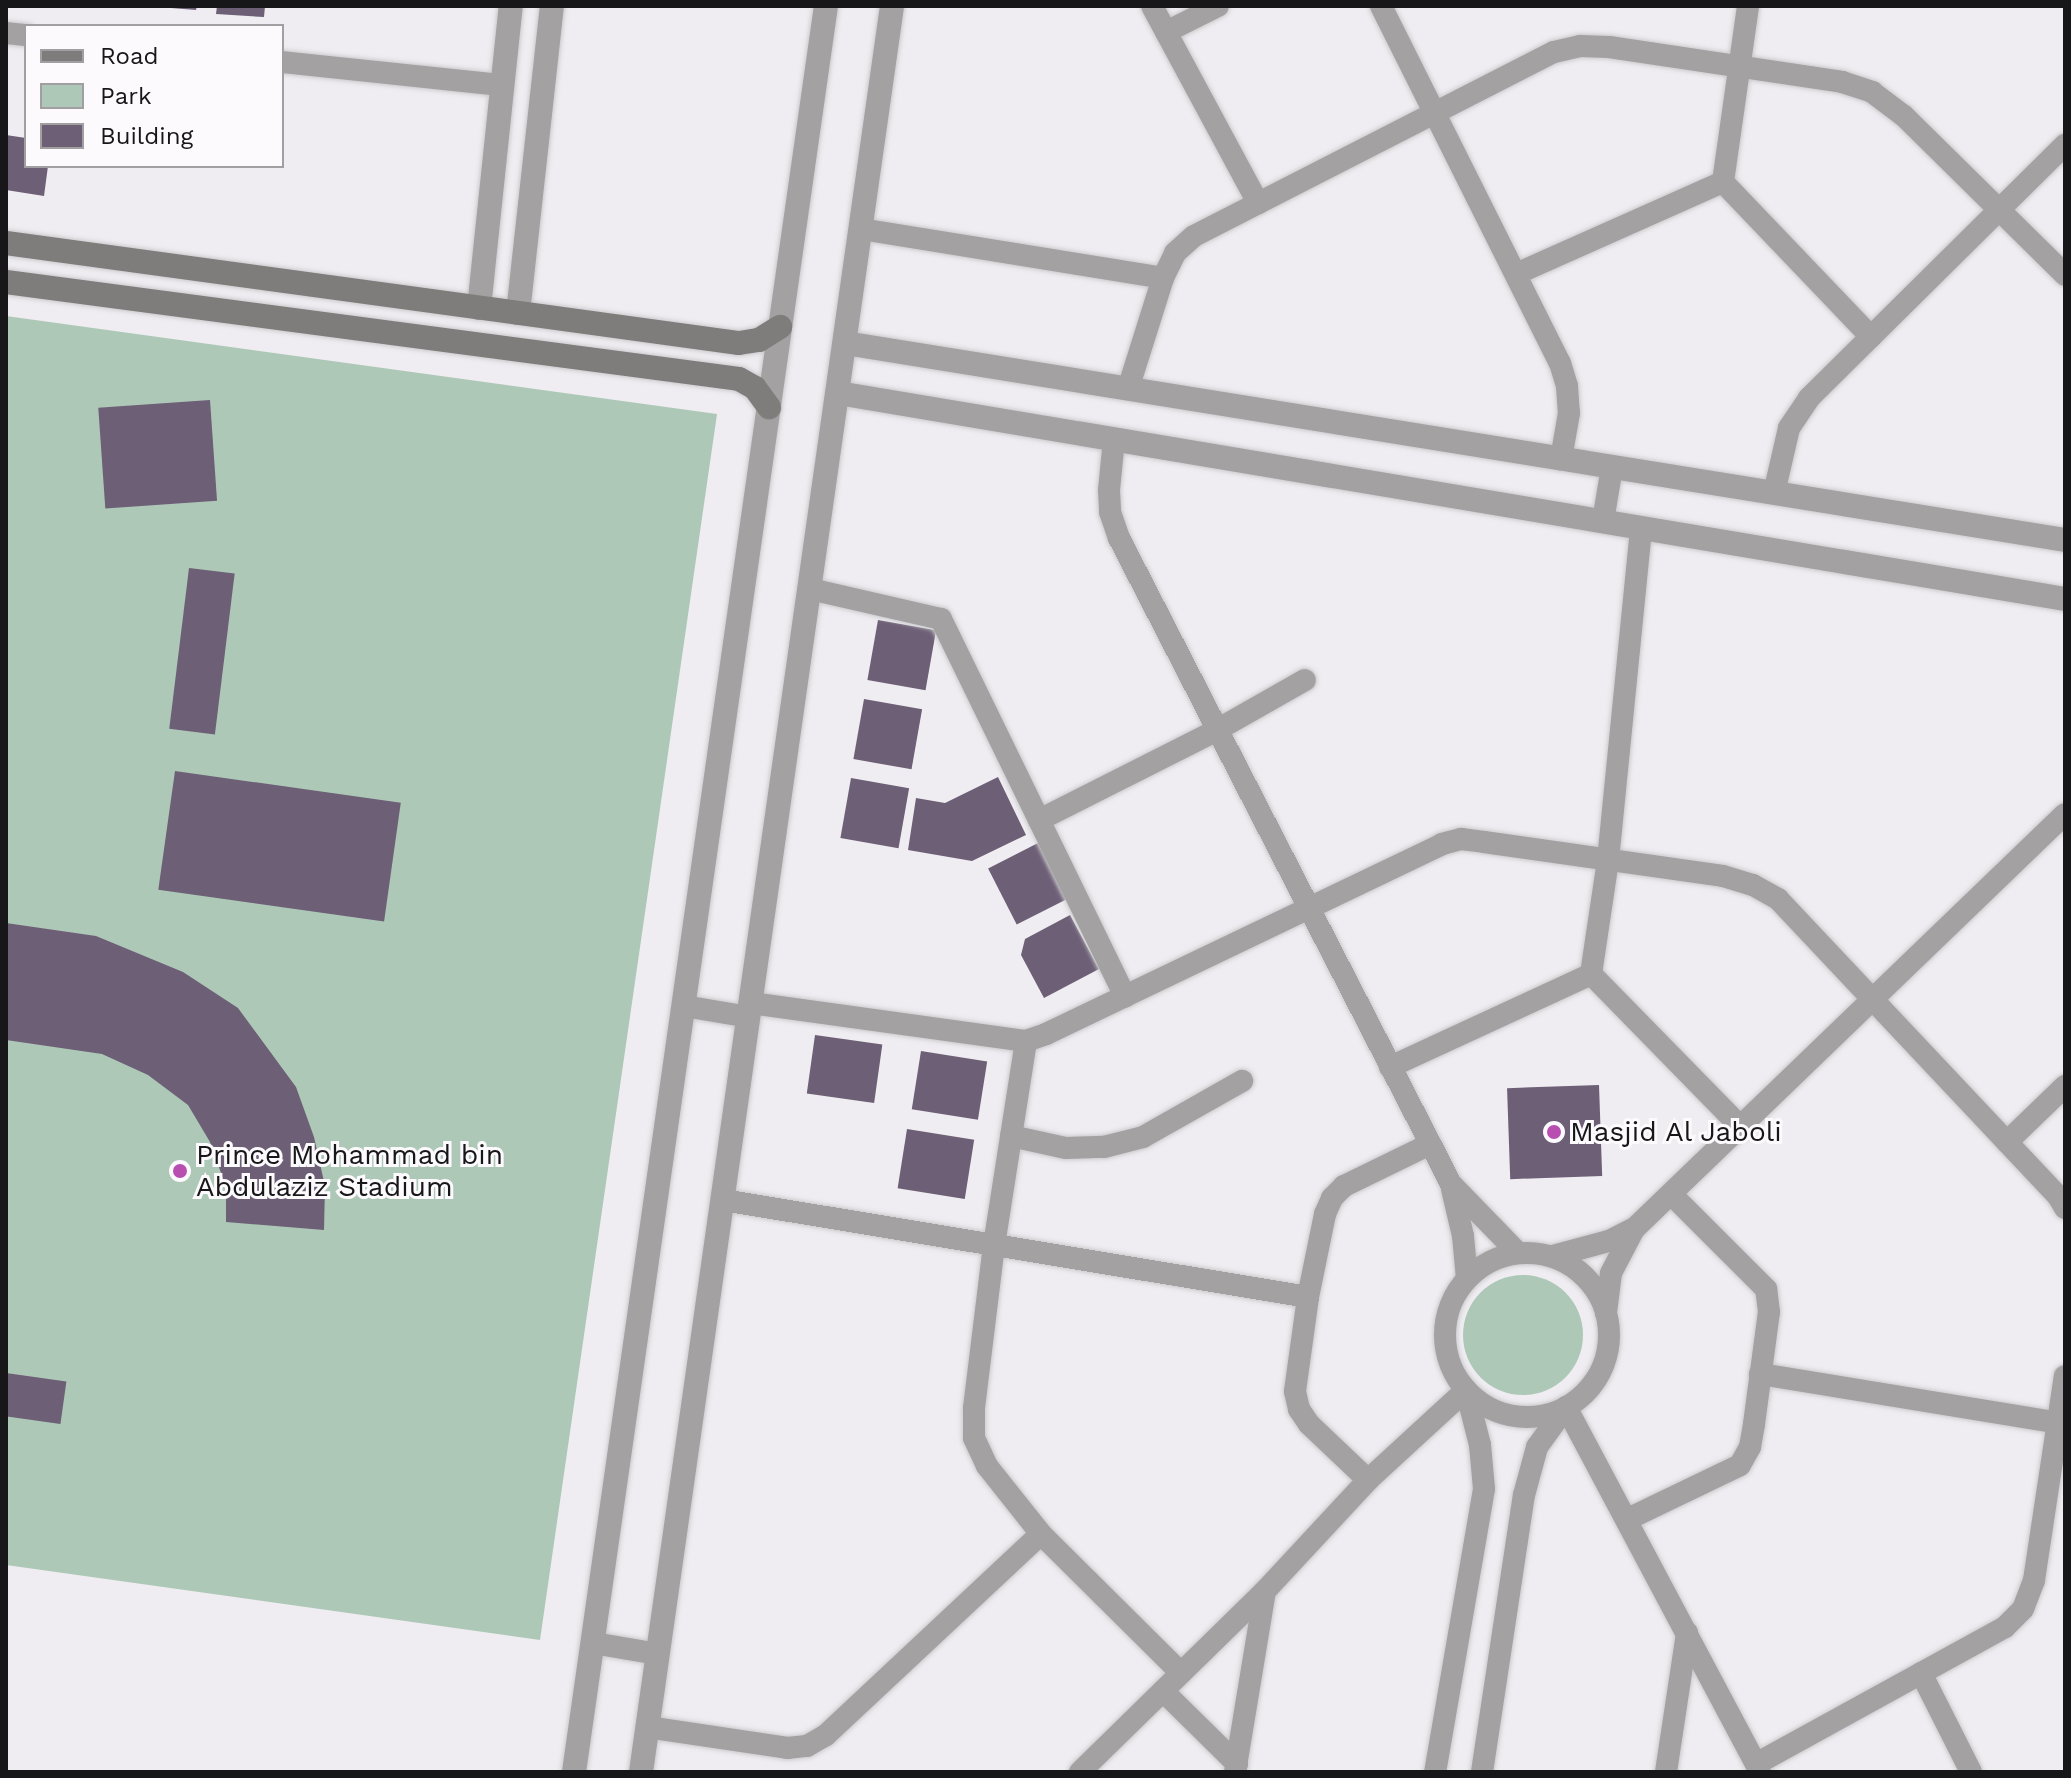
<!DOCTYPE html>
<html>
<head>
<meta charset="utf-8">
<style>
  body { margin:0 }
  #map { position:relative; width:2071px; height:1778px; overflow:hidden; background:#efedf1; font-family:"Work Sans",sans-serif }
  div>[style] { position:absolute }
  .green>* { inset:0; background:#aec8b8 }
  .round { border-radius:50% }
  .building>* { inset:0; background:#6d5f76; transform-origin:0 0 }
  .roads { filter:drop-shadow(0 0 2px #cccbce) drop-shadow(0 0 2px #cccbce) }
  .minor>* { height:22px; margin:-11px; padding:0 11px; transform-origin:11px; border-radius:11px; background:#a3a1a1 }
  .minor>.ring { margin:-11px; padding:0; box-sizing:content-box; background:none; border:22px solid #a3a1a1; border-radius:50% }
  .tertiary>* { height:24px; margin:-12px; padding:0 12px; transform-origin:12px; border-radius:12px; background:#a3a1a1 }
  .secondary>* { height:24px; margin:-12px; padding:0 12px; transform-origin:12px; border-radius:12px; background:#7f7c7c }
  .dots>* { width:22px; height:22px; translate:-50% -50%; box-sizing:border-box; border:4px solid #fdfafe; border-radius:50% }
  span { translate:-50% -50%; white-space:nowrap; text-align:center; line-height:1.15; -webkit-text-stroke:6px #fdfafe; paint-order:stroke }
  .poi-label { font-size:28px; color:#171618 }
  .left { translate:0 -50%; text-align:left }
  .frame { position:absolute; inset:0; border:8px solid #171618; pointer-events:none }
  .legend { position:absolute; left:24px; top:24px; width:260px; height:144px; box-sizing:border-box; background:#fdfafe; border:2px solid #a19fa2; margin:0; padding:10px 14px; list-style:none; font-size:24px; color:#171618 }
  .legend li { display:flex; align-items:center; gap:16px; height:40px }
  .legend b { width:40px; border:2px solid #a19fa2 }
</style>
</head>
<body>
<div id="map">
  <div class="green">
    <div style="clip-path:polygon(6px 316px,717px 414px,540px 1640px,6px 1565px)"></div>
    <div class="round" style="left:1463px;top:1275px;width:120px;height:120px"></div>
  </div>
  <div class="building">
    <div style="clip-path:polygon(171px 6px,197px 6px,196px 10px,171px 8px)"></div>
    <div style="clip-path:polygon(217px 6px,265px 6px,264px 17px,216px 14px)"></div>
    <div style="clip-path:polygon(6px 135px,26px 138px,26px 166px,48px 166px,44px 196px,6px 190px)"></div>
    <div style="left:210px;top:400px;width:101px;height:112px;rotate:86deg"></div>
    <div style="left:189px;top:568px;width:46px;height:162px;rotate:7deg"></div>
    <div style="left:878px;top:620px;width:59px;height:61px;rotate:10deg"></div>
    <div style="left:864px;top:699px;width:59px;height:61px;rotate:10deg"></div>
    <div style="left:175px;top:771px;width:228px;height:120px;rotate:8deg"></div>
    <div style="clip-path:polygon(998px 777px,1026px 835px,972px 861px,908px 850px,916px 798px,945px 803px)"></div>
    <div style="left:851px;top:778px;width:59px;height:61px;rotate:10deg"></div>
    <div style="left:1038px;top:843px;width:63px;height:56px;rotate:63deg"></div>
    <div style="clip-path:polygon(1070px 915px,1099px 969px,1044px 998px,1021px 955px,1025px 939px)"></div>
    <div style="clip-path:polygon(6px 923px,96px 936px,183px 972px,238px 1008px,296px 1087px,314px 1137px,325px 1186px,324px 1230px,226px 1222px,226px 1187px,210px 1142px,188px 1105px,148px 1075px,102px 1054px,6px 1040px)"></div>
    <div style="left:815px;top:1035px;width:68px;height:59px;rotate:8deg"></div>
    <div style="left:921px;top:1051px;width:67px;height:59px;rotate:9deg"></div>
    <div style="left:1599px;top:1085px;width:91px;height:92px;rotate:88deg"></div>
    <div style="left:907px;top:1129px;width:68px;height:60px;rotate:9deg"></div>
    <div style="left:6px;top:1373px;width:61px;height:43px;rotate:8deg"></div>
  </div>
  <div class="roads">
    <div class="minor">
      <div style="left:1152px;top:6px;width:224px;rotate:61.7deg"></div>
      <div style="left:1381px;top:6px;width:399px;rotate:63.4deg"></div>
      <div style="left:1560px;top:363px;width:24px;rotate:73deg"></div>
      <div style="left:1567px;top:386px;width:27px;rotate:86deg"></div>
      <div style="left:1569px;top:413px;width:47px;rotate:99.9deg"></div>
      <div style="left:1166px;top:32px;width:58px;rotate:-26.6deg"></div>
      <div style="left:6px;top:33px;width:20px;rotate:6deg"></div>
      <div style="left:282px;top:62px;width:221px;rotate:6deg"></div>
      <div style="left:1723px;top:182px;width:214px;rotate:46.3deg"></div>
      <div style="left:1723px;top:182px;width:178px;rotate:-81.9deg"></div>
      <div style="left:861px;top:229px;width:306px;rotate:9.2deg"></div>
      <div style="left:1516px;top:274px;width:227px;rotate:-24deg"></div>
      <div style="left:1128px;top:389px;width:116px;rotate:-72.5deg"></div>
      <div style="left:1163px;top:278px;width:28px;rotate:-64deg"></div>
      <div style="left:1175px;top:253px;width:25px;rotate:-42deg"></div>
      <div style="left:1194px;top:236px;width:404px;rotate:-27.1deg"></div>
      <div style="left:1554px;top:52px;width:27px;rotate:-13deg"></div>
      <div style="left:1580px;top:46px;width:29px;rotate:2deg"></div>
      <div style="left:1609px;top:47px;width:236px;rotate:8.5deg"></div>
      <div style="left:1842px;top:82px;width:32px;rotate:18deg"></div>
      <div style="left:1872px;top:92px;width:40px;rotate:37deg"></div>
      <div style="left:1904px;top:116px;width:226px;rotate:44.6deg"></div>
      <div style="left:1114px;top:439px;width:51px;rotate:95.6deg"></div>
      <div style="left:1109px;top:490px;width:22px;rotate:87deg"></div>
      <div style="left:1110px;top:512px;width:28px;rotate:71deg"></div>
      <div style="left:1119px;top:538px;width:726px;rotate:62.8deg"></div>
      <div style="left:1451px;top:1184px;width:96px;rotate:45.8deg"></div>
      <div style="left:1774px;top:493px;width:67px;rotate:-77deg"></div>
      <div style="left:1789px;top:428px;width:36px;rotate:-56deg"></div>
      <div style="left:1809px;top:398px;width:360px;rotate:-44.7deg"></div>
      <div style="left:1603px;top:521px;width:55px;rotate:-80.5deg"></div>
      <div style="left:810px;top:589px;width:134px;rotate:12.9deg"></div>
      <div style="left:941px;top:619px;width:420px;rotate:64deg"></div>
      <div style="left:1039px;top:820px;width:199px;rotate:-26.8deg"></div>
      <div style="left:1217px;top:730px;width:101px;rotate:-29.6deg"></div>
      <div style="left:1591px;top:974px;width:115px;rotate:-81.5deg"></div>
      <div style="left:1608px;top:860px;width:334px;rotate:-84.3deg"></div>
      <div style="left:1591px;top:974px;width:216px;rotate:45.6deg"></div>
      <div style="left:751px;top:1003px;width:278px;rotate:7.9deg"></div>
      <div style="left:1026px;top:1041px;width:21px;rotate:-19deg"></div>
      <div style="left:1046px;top:1034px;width:439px;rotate:-25.6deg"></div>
      <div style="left:1442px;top:844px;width:20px;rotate:-15deg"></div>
      <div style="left:1461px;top:839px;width:23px;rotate:7deg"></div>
      <div style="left:1484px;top:842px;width:241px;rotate:8.1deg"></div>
      <div style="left:1723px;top:876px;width:31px;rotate:17deg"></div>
      <div style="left:1753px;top:885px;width:29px;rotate:29deg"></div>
      <div style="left:1778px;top:899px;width:408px;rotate:46.7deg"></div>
      <div style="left:2058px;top:1196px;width:14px;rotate:60deg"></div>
      <div style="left:684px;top:1006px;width:66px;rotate:9.6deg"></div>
      <div style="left:1026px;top:1041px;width:206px;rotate:98.9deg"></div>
      <div style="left:994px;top:1245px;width:164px;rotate:97deg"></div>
      <div style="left:974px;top:1408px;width:30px;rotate:90deg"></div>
      <div style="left:974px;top:1438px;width:31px;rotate:65deg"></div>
      <div style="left:987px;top:1466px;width:87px;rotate:51.5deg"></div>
      <div style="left:1041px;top:1534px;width:197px;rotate:44.8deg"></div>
      <div style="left:1390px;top:1067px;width:221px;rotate:-24.8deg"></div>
      <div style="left:1011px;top:1136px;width:56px;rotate:12.3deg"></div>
      <div style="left:1066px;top:1148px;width:38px;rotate:-2deg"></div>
      <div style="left:1104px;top:1147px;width:40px;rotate:-14.4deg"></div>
      <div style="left:1143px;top:1137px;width:114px;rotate:-29.5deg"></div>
      <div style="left:2007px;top:1142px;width:81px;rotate:-44deg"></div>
      <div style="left:1452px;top:1189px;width:48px;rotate:76.8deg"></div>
      <div style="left:1463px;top:1236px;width:43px;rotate:84.7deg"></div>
      <div style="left:723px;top:1200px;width:593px;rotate:9.41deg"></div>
      <div class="ring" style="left:1445px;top:1253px;width:142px;height:142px"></div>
      <div style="left:1553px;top:1256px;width:58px;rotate:-15deg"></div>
      <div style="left:1609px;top:1241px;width:27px;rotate:-27deg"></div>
      <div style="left:1606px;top:1313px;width:40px;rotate:-82.9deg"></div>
      <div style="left:1611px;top:1273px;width:50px;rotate:-62.4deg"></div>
      <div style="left:1634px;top:1229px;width:598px;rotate:-43.92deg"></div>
      <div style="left:1760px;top:1374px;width:309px;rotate:9.3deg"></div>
      <div style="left:1368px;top:1480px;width:81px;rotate:-136.5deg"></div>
      <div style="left:1309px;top:1424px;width:18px;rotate:-124deg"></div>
      <div style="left:1299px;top:1409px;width:18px;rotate:-103deg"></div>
      <div style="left:1295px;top:1391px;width:95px;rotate:-82.1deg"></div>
      <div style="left:1308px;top:1297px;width:85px;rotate:-78.4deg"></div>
      <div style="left:1325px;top:1214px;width:17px;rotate:-66deg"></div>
      <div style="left:1332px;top:1198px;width:17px;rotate:-45deg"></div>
      <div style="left:1344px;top:1186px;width:96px;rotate:-26deg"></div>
      <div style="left:1628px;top:1519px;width:124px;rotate:-25.7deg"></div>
      <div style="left:1740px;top:1465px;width:21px;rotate:-61deg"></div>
      <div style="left:1750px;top:1447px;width:23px;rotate:-80deg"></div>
      <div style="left:1754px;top:1424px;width:113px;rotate:-82.4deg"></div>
      <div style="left:1769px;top:1312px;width:23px;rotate:-97deg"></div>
      <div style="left:1766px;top:1289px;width:134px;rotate:-135deg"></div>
      <div style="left:593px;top:1643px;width:66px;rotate:9.6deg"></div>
      <div style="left:1921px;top:1673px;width:111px;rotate:63.2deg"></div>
      <div style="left:1163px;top:1691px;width:104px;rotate:44.6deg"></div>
      <div style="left:647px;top:1727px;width:142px;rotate:8.5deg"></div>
      <div style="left:787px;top:1748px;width:20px;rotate:-6deg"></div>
      <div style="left:807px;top:1746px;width:22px;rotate:-30deg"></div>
      <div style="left:826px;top:1735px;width:294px;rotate:-43.1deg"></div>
      <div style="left:1756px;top:1764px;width:284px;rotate:-28.8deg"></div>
      <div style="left:2005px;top:1627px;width:25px;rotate:-45deg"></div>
      <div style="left:2023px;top:1609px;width:31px;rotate:-69deg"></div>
      <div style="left:2034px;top:1580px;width:206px;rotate:-81.4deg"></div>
      <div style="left:1080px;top:1772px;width:259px;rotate:-44.4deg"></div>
      <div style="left:1265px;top:1591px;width:151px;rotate:-47.1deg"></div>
      <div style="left:1368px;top:1480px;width:133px;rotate:-42.6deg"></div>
      <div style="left:1466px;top:1390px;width:57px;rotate:75.7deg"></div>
      <div style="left:1480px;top:1445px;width:44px;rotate:84.8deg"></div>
      <div style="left:1484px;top:1489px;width:287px;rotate:99.8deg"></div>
      <div style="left:1235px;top:1772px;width:183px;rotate:-80.6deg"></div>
      <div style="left:1482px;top:1772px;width:280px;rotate:-81.4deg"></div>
      <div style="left:1524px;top:1495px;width:50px;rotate:-74.8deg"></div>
      <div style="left:1537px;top:1447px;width:49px;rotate:-54.1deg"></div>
      <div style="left:1566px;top:1407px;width:413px;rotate:62deg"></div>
      <div style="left:1666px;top:1772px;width:141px;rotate:-81.4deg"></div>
    </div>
    <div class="tertiary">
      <div style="left:479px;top:308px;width:304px;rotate:-84deg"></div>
      <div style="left:518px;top:313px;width:309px;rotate:-83.7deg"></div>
      <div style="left:845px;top:343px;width:1236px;rotate:9.17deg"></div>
      <div style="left:838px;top:393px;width:1244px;rotate:9.53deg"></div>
      <div style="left:574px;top:1772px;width:1784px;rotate:-81.88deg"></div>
      <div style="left:641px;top:1772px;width:1784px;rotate:-81.91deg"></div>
    </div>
    <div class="secondary">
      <div style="left:6px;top:243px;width:740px;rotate:7.77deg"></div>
      <div style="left:739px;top:343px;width:20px;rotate:-9deg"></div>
      <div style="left:759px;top:340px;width:25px;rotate:-32deg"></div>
      <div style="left:6px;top:282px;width:739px;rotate:7.54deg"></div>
      <div style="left:739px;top:379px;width:18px;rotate:29deg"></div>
      <div style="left:755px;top:388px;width:24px;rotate:54deg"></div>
    </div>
  </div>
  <div class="dots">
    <div style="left:1554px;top:1132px;background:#b74eb0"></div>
    <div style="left:180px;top:1171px;background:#b74eb0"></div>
  </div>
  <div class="poi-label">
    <span class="left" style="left:1570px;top:1132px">Masjid Al Jaboli</span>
    <span class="left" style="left:196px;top:1171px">Prince Mohammad bin<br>Abdulaziz Stadium</span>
  </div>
  <div class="frame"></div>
  <ul class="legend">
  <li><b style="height:10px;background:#7f7c7c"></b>Road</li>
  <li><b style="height:22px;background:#aec8b8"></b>Park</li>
  <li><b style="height:22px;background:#6d5f76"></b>Building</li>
  </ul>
</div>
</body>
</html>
